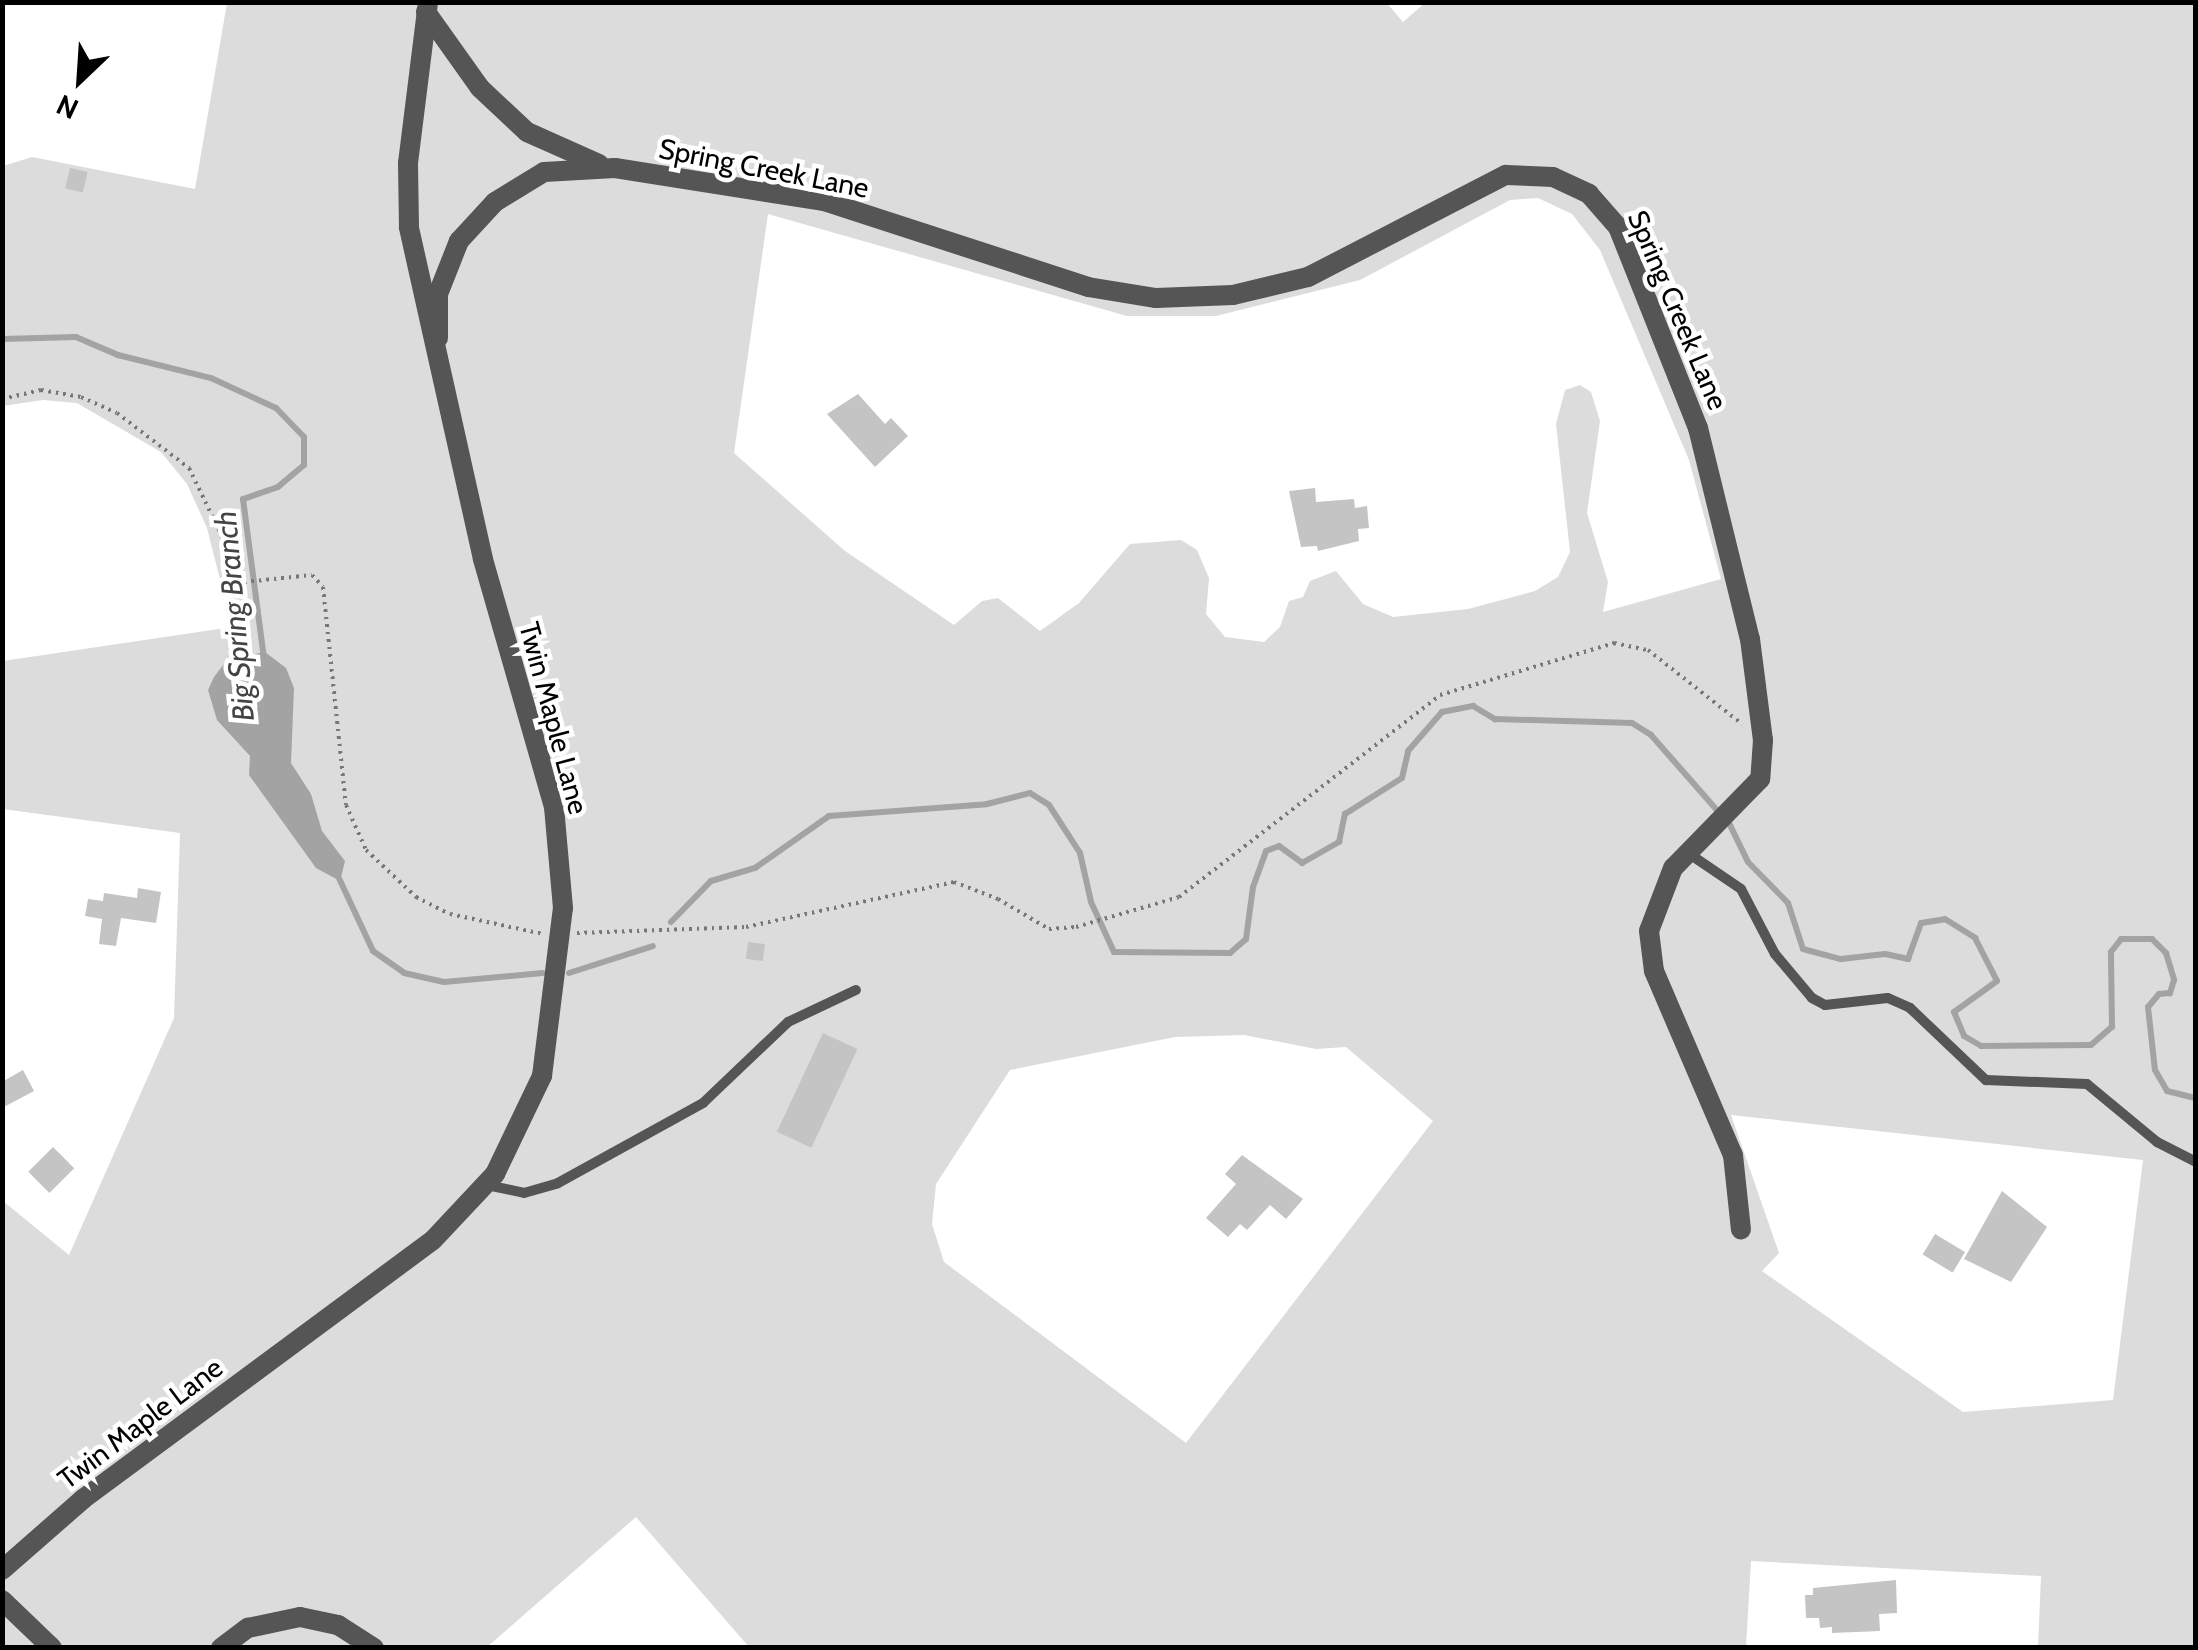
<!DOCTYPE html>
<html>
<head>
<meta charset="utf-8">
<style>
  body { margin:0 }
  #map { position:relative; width:2198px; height:1650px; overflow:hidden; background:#fff; font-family:Cabin,sans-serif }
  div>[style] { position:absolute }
  .green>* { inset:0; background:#dcdcdc }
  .water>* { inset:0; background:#a3a3a3 }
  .stream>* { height:6px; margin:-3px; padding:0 3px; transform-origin:3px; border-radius:3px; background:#a3a3a3 }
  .building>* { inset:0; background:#c4c4c4; transform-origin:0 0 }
  .path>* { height:4px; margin-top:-2px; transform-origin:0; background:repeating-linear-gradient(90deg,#777 0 2.5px,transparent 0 7.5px) }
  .service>* { height:10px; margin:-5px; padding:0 5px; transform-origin:5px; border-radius:5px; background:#555 }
  .minor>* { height:20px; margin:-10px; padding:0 10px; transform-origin:10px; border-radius:10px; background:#555 }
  span { translate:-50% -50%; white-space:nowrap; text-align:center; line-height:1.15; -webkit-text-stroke:9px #fff; paint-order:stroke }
  .street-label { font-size:28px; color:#000 }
  .water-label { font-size:30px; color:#444; font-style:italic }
  .frame { position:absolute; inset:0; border:5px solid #000; pointer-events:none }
  .north { position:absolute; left:30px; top:30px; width:100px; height:100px; -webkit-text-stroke:8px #fff; paint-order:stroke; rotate:205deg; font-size:28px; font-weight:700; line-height:40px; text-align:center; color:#000 }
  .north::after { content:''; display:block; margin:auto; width:35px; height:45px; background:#000; clip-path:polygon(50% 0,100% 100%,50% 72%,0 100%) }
</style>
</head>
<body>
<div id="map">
  <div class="green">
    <div style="clip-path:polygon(evenodd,1386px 2px,1403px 22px,1426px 2px,2195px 3px,2195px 1647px,2038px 1647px,2041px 1576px,1751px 1561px,1746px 1647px,749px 1647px,636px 1517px,487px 1647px,3px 1647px,3px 1201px,69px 1255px,174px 1018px,180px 833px,3px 809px,3px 661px,232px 627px,207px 528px,187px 484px,161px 452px,77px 403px,43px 400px,3px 406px,3px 166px,32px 157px,195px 189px,227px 3px,1386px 2px,1538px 198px,1572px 214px,1600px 250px,1689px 460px,1721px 579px,1603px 612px,1608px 582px,1587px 513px,1600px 421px,1591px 392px,1580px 385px,1565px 390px,1556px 424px,1570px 552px,1558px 577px,1535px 591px,1468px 609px,1393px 617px,1363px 604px,1336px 571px,1310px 581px,1303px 597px,1289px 601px,1280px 627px,1264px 642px,1225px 637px,1206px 614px,1209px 578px,1197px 550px,1181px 540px,1130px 544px,1079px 603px,1040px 631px,998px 598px,982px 601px,954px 625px,845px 551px,734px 453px,768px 214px,1127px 316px,1216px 316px,1360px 280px,1510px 200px,1538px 198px,1386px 2px,1244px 1035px,1316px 1049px,1346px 1047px,1433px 1121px,1186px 1443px,944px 1262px,932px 1224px,936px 1184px,1010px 1070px,1175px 1037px,1244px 1035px,1386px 2px,1731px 1115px,2143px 1160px,2113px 1400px,1963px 1412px,1762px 1271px,1779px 1253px,1731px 1115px)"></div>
  </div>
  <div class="water">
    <div style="clip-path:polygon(265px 652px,286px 668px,294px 688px,291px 763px,311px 794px,322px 831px,345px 861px,340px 881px,316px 868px,249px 775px,250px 756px,217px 720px,208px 690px,214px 677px,227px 660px)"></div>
  </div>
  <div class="stream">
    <div style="left:2px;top:339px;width:74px;rotate:-1.5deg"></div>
    <div style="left:76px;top:337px;width:46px;rotate:23.2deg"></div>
    <div style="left:118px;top:355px;width:96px;rotate:13.9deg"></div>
    <div style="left:211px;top:378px;width:72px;rotate:24.8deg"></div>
    <div style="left:276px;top:408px;width:40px;rotate:46deg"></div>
    <div style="left:304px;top:437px;width:28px;rotate:90deg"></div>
    <div style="left:304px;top:465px;width:34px;rotate:140deg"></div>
    <div style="left:278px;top:487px;width:37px;rotate:161deg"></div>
    <div style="left:243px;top:499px;width:161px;rotate:82.5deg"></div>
    <div style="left:337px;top:874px;width:85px;rotate:64.9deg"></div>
    <div style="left:373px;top:951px;width:38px;rotate:35deg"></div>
    <div style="left:404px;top:973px;width:41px;rotate:12.7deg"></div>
    <div style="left:444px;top:982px;width:99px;rotate:-5.2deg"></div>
    <div style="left:671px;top:922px;width:57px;rotate:-45.7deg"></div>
    <div style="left:711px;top:881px;width:46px;rotate:-16.5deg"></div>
    <div style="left:755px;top:868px;width:90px;rotate:-35.1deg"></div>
    <div style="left:829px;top:816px;width:158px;rotate:-4.3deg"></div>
    <div style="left:987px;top:804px;width:44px;rotate:-14.3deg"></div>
    <div style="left:1030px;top:793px;width:22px;rotate:32deg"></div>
    <div style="left:1049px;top:805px;width:57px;rotate:57.1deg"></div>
    <div style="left:1080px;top:853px;width:50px;rotate:77.3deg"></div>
    <div style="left:1091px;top:902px;width:55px;rotate:65.3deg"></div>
    <div style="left:1114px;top:952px;width:116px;rotate:0.5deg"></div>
    <div style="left:1230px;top:953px;width:21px;rotate:-41deg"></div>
    <div style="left:1246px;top:939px;width:52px;rotate:-82.3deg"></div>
    <div style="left:1253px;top:887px;width:38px;rotate:-70deg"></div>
    <div style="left:1266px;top:851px;width:14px;rotate:-21deg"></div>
    <div style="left:1279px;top:846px;width:29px;rotate:36deg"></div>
    <div style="left:1302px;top:863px;width:43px;rotate:-29.6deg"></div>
    <div style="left:1339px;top:842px;width:29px;rotate:-78deg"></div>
    <div style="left:1345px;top:814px;width:67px;rotate:-32.3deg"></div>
    <div style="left:1402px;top:778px;width:28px;rotate:-77deg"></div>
    <div style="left:1408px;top:751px;width:52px;rotate:-48.9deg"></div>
    <div style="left:1442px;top:712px;width:32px;rotate:-11deg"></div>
    <div style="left:1473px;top:706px;width:26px;rotate:31deg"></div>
    <div style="left:1495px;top:719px;width:137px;rotate:1.7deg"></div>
    <div style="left:1632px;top:723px;width:22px;rotate:32deg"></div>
    <div style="left:1651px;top:735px;width:120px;rotate:48.7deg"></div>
    <div style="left:1730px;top:825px;width:41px;rotate:64.1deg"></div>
    <div style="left:1748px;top:862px;width:57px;rotate:45.7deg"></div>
    <div style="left:1788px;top:903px;width:48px;rotate:71.9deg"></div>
    <div style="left:1803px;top:949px;width:39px;rotate:15deg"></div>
    <div style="left:1841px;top:959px;width:44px;rotate:-6.5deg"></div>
    <div style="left:1885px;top:954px;width:24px;rotate:12deg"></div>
    <div style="left:1908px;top:959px;width:38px;rotate:-70deg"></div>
    <div style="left:1921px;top:923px;width:24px;rotate:-9deg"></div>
    <div style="left:1945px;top:919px;width:36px;rotate:32deg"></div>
    <div style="left:1975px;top:938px;width:48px;rotate:62.9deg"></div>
    <div style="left:1997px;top:981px;width:53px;rotate:144.2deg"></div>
    <div style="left:1954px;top:1012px;width:26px;rotate:67deg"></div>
    <div style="left:1964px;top:1036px;width:20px;rotate:30deg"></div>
    <div style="left:1981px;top:1046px;width:110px;rotate:-0.5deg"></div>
    <div style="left:2091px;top:1045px;width:28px;rotate:-41deg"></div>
    <div style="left:2112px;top:1027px;width:75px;rotate:-90.8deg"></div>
    <div style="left:2111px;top:952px;width:16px;rotate:-52deg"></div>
    <div style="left:2121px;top:939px;width:31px"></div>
    <div style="left:2152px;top:939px;width:20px;rotate:45deg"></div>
    <div style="left:2166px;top:953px;width:28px;rotate:73deg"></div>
    <div style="left:2174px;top:980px;width:14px;rotate:107deg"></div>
    <div style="left:2170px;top:993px;width:11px;rotate:175deg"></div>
    <div style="left:2159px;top:994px;width:17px;rotate:130deg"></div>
    <div style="left:2148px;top:1007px;width:63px;rotate:83.7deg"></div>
    <div style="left:2155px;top:1070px;width:24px;rotate:60deg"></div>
    <div style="left:2167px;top:1091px;width:30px;rotate:14deg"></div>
    <div style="left:569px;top:973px;width:88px;rotate:-17.8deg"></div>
  </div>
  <div class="building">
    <div style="left:70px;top:168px;width:18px;height:21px;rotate:13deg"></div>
    <div style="clip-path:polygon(858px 394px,885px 424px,891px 418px,908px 436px,875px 467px,827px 414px)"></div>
    <div style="clip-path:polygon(1315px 488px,1316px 502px,1354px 499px,1355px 508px,1367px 506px,1369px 528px,1358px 529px,1359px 541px,1318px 551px,1317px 546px,1301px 547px,1289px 491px)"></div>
    <div style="clip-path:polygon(138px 888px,161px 892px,156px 923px,121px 918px,116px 946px,99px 944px,102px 919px,85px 916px,88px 899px,103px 901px,104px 893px,137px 898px)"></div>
    <div style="left:748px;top:942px;width:17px;height:17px;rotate:7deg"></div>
    <div style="left:823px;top:1033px;width:38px;height:109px;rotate:25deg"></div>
    <div style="clip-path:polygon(23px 1070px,34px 1091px,2px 1108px,2px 1082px)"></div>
    <div style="left:53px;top:1147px;width:30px;height:35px;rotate:45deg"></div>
    <div style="clip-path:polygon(1242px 1155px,1303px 1199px,1286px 1219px,1270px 1205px,1247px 1230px,1240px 1224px,1228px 1237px,1206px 1218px,1236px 1184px,1225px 1174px)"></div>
    <div style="clip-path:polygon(2002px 1191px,2047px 1227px,2011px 1282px,1964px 1259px)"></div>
    <div style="left:1935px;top:1234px;width:35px;height:24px;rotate:31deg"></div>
    <div style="clip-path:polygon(1896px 1580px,1897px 1613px,1879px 1614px,1880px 1631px,1832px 1633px,1832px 1627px,1820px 1628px,1819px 1618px,1806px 1618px,1805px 1595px,1813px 1595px,1813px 1588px)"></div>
  </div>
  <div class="path">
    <div style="left:2px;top:399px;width:40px;rotate:-13deg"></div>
    <div style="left:41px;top:390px;width:41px;rotate:9.9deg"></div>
    <div style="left:81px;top:397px;width:39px;rotate:24deg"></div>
    <div style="left:117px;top:413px;width:91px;rotate:37.4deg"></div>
    <div style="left:189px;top:468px;width:127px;rotate:64.2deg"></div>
    <div style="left:244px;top:582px;width:68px;rotate:-5.9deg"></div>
    <div style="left:312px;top:575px;width:16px;rotate:47deg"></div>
    <div style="left:323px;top:587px;width:219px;rotate:84deg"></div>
    <div style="left:346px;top:805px;width:49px;rotate:66deg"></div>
    <div style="left:366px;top:850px;width:69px;rotate:43.2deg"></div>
    <div style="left:416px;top:897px;width:38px;rotate:27deg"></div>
    <div style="left:450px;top:914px;width:95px;rotate:12.1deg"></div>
    <div style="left:577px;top:933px;width:169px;rotate:-2deg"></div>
    <div style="left:746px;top:927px;width:213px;rotate:-12.2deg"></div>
    <div style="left:954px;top:882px;width:47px;rotate:21.1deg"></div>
    <div style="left:998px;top:899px;width:59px;rotate:30.5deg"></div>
    <div style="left:1049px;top:929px;width:27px;rotate:-4deg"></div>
    <div style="left:1076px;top:927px;width:107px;rotate:-16.2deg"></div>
    <div style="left:1179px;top:897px;width:330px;rotate:-37.7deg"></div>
    <div style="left:1440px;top:695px;width:182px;rotate:-16.6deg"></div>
    <div style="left:1614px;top:643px;width:35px;rotate:12deg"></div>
    <div style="left:1648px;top:650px;width:120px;rotate:38.2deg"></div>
  </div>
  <div class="service">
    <div style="left:1688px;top:853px;width:64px;rotate:34.2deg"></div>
    <div style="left:1741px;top:889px;width:73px;rotate:62.4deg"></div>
    <div style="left:1775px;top:954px;width:57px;rotate:49.9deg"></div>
    <div style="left:1812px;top:998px;width:15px;rotate:28deg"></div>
    <div style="left:1825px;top:1005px;width:63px;rotate:-6.3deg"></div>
    <div style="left:1888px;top:998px;width:24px;rotate:24deg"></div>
    <div style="left:1910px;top:1008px;width:105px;rotate:43.5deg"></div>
    <div style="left:1986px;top:1080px;width:101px;rotate:2.3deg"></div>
    <div style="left:2087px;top:1084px;width:91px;rotate:39.6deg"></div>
    <div style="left:2157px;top:1142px;width:44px;rotate:27.1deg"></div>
    <div style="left:487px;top:1185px;width:38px;rotate:12deg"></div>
    <div style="left:524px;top:1193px;width:35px;rotate:-16deg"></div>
    <div style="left:558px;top:1183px;width:166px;rotate:-28.9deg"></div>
    <div style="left:703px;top:1103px;width:117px;rotate:-43.6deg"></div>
    <div style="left:788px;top:1022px;width:75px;rotate:-25.2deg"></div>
  </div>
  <div class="minor">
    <div style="left:426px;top:12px;width:93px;rotate:54.6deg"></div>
    <div style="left:480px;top:88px;width:64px;rotate:43.1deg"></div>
    <div style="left:527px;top:132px;width:79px;rotate:24deg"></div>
    <div style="left:438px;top:338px;width:44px;rotate:-90deg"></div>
    <div style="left:438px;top:294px;width:57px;rotate:-68.4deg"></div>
    <div style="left:459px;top:241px;width:53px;rotate:-47.3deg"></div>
    <div style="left:495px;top:202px;width:57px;rotate:-31.5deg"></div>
    <div style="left:544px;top:172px;width:71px;rotate:-3.2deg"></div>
    <div style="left:615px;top:168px;width:212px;rotate:9deg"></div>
    <div style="left:824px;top:201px;width:278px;rotate:18deg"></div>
    <div style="left:1088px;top:287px;width:69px;rotate:9.2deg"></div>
    <div style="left:1156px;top:298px;width:77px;rotate:-2.2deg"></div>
    <div style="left:1233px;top:295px;width:77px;rotate:-13.5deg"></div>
    <div style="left:1308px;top:277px;width:223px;rotate:-27.3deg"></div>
    <div style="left:1506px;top:175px;width:47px;rotate:2.4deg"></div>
    <div style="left:1553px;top:177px;width:40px;rotate:25deg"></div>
    <div style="left:1589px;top:194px;width:44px;rotate:48.7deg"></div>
    <div style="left:1618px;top:227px;width:216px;rotate:68.3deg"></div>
    <div style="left:1698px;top:428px;width:217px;rotate:76.2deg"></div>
    <div style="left:1750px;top:639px;width:102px;rotate:82.7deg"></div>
    <div style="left:1763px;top:740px;width:39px;rotate:94deg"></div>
    <div style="left:1760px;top:779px;width:124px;rotate:134.3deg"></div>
    <div style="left:1673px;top:868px;width:67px;rotate:110.9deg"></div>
    <div style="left:1649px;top:931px;width:40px;rotate:82.9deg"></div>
    <div style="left:1654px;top:971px;width:200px;rotate:66.8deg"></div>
    <div style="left:1733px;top:1155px;width:75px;rotate:83.9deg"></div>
    <div style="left:2px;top:1570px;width:108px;rotate:-41.2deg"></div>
    <div style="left:83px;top:1499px;width:435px;rotate:-36.5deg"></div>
    <div style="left:433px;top:1240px;width:91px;rotate:-46.8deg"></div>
    <div style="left:495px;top:1174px;width:109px;rotate:-64.4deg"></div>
    <div style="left:542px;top:1076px;width:169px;rotate:-82.9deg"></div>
    <div style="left:563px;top:908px;width:101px;rotate:-95.1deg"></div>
    <div style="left:554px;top:807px;width:258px;rotate:-106deg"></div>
    <div style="left:483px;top:559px;width:340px;rotate:-102.6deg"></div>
    <div style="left:409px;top:227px;width:64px;rotate:-90.9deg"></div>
    <div style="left:408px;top:163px;width:162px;rotate:-82.9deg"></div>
    <div style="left:2px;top:1600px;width:69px;rotate:43.8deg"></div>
    <div style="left:221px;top:1648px;width:34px;rotate:-37deg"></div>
    <div style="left:248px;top:1628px;width:53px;rotate:-11.9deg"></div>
    <div style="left:300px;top:1617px;width:39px;rotate:12deg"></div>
    <div style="left:338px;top:1625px;width:43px;rotate:32.6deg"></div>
  </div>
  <div class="street-label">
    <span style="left:764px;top:168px;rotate:11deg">Spring Creek Lane</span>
    <span style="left:1678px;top:310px;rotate:67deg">Spring Creek Lane</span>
    <span style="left:554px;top:718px;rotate:75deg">Twin Maple Lane</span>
    <span style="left:140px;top:1423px;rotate:-37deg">Twin Maple Lane</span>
  </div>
  <div class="water-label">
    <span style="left:235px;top:616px;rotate:-95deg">Big Spring Branch</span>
  </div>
  <div class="frame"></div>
  <div class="north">N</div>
</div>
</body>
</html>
